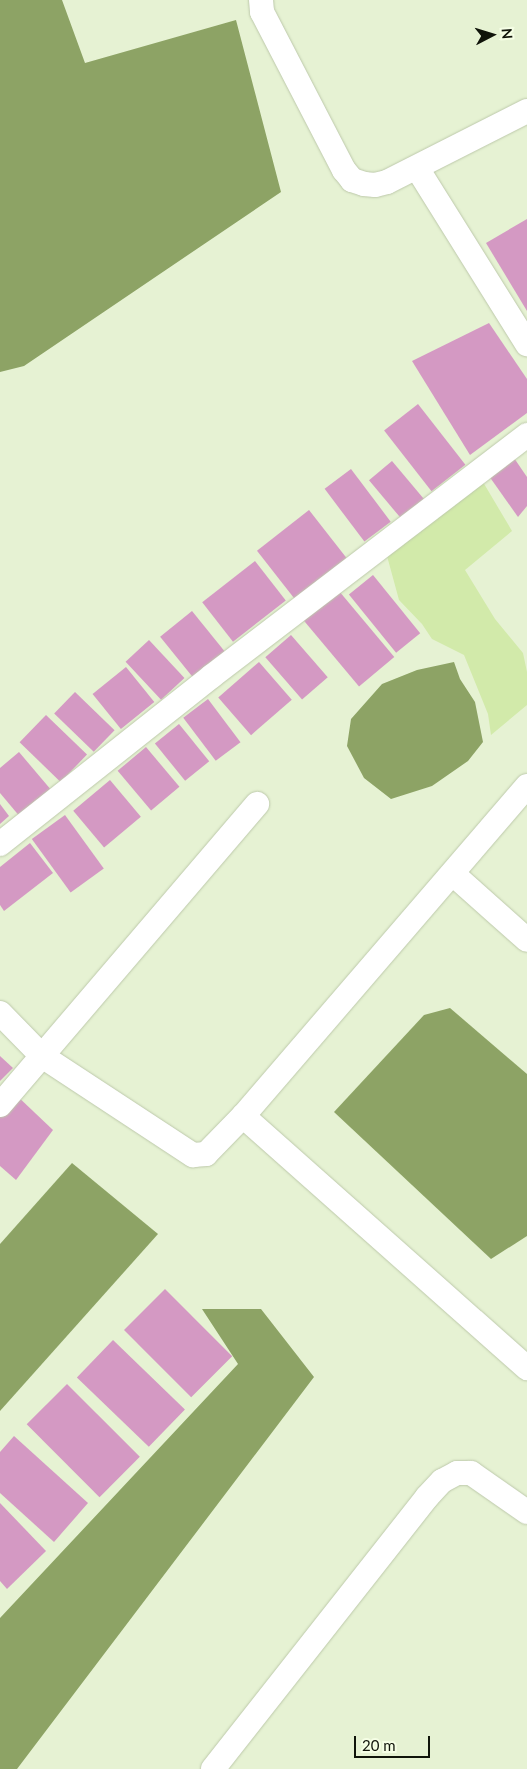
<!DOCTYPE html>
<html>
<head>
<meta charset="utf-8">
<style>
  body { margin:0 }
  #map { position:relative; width:527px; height:1769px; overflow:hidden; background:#e6f2d3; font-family:Lato,sans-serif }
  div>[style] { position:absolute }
  .green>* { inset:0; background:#d2eaaa }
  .water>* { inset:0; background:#8da365 }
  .building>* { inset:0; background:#d499c3; transform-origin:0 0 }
  .roads { filter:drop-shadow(0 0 1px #bdc9ab) drop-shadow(0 0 1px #bdc9ab) }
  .street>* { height:24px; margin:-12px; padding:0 12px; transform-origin:12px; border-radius:12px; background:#fff }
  span { translate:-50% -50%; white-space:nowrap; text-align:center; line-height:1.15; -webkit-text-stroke:4px #f5fee5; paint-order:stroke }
  .north { position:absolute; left:467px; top:10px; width:50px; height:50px; -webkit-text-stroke:4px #f5fee5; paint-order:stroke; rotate:85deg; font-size:14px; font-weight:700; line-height:20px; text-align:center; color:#10140a }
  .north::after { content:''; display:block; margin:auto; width:18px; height:22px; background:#10140a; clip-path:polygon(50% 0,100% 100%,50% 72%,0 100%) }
  .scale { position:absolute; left:354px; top:1736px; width:76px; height:22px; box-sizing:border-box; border:2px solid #10140a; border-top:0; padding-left:6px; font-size:15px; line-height:18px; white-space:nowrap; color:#10140a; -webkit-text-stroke:4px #f5fee5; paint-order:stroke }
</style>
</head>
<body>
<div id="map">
  <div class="green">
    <div style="clip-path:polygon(483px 482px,512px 531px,465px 570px,495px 619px,523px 653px,527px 672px,527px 705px,491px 735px,488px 714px,464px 655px,432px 639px,422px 624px,399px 600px,387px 556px)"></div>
  </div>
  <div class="water">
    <div style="clip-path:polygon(0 0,62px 0,85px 63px,236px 20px,281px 192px,24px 366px,0 372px)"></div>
    <div style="clip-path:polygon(454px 662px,460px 679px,475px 702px,483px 742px,468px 761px,432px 786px,391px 799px,364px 778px,347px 746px,351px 719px,382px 684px,417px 670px)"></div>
    <div style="clip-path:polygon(450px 1008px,527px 1074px,527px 1236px,491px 1259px,334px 1112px,424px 1015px)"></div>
    <div style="clip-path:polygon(72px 1163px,158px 1234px,0 1411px,0 1244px)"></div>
    <div style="clip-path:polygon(202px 1309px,261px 1309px,314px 1377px,17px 1769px,0 1769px,0 1618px,238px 1364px)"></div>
  </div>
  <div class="building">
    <div style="clip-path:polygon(527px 219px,527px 311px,486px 243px)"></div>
    <div style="clip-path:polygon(489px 323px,527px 379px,527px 413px,470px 455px,412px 361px)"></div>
    <div style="left:418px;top:404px;width:77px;height:43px;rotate:52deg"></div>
    <div style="clip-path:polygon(514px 458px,527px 477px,527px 506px,518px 517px,489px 476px)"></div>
    <div style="left:392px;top:461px;width:50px;height:30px;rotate:50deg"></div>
    <div style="left:351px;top:469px;width:66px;height:33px;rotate:53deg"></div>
    <div style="left:309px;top:510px;width:61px;height:66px;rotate:52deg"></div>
    <div style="left:255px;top:561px;width:50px;height:67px;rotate:52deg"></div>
    <div style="left:373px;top:575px;width:75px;height:31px;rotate:51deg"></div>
    <div style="left:339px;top:591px;width:86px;height:46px;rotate:50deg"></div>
    <div style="left:192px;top:611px;width:53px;height:41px;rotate:51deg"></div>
    <div style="left:291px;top:635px;width:56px;height:34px;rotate:49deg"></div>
    <div style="left:149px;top:640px;width:52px;height:32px;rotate:47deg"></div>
    <div style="left:259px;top:662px;width:50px;height:54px;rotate:49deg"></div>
    <div style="left:126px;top:667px;width:45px;height:43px;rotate:51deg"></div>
    <div style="left:75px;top:692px;width:55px;height:30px;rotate:44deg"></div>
    <div style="left:208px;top:699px;width:54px;height:31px;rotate:53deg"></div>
    <div style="left:46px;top:715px;width:57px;height:38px;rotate:44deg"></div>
    <div style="left:179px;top:724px;width:48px;height:31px;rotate:51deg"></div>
    <div style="left:146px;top:747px;width:52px;height:37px;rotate:50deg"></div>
    <div style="clip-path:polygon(19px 752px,52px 791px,21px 818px,0 793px,0 768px)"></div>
    <div style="left:110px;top:780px;width:48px;height:48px;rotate:50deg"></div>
    <div style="clip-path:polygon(0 804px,9px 816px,0 824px)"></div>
    <div style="left:65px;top:815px;width:66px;height:41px;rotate:54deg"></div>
    <div style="clip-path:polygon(30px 843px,53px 873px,4px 911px,0 905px,0 867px)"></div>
    <div style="clip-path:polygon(0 1056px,13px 1068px,0 1081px)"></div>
    <div style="clip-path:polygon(14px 1093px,53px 1130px,16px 1180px,0 1166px,0 1111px)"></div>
    <div style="left:165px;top:1289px;width:95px;height:58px;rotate:45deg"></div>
    <div style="left:113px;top:1340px;width:100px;height:52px;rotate:44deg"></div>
    <div style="left:67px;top:1384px;width:103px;height:57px;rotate:45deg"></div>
    <div style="clip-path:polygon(14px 1436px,88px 1503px,54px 1542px,0 1493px,0 1452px)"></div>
    <div style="clip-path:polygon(0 1503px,46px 1551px,7px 1589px,0 1581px)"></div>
  </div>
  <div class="roads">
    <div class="street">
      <div style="left:261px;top:0;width:12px;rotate:85deg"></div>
      <div style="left:262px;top:12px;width:178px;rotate:62.6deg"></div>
      <div style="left:344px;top:170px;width:13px;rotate:51deg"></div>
      <div style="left:352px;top:180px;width:13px;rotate:18deg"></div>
      <div style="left:364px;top:184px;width:11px;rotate:5deg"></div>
      <div style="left:375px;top:185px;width:12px;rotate:-14deg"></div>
      <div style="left:387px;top:182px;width:157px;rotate:-26.9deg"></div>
      <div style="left:417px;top:168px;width:208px;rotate:58deg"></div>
      <div style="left:527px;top:786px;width:435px;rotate:130.7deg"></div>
      <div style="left:243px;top:1116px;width:380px;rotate:41.6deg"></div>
      <div style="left:0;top:844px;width:270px;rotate:-38.4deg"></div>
      <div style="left:212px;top:676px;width:397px;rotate:-37.4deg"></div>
      <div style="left:453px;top:874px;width:99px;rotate:41.7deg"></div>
      <div style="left:0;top:1013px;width:60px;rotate:45.7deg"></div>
      <div style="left:42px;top:1056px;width:181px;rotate:33.3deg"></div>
      <div style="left:193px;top:1155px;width:13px;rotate:-4deg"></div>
      <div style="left:206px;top:1154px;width:53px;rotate:-45.8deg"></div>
      <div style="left:0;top:1105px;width:396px;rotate:-49.5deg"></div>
      <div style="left:213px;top:1769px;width:346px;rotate:-51.8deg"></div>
      <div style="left:427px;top:1497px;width:22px;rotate:-47deg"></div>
      <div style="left:442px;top:1481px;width:17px;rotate:-28deg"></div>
      <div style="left:457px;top:1473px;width:14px"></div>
      <div style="left:471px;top:1473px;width:68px;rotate:34.9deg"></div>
    </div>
  </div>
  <div class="north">N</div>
  <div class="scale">20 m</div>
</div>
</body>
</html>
